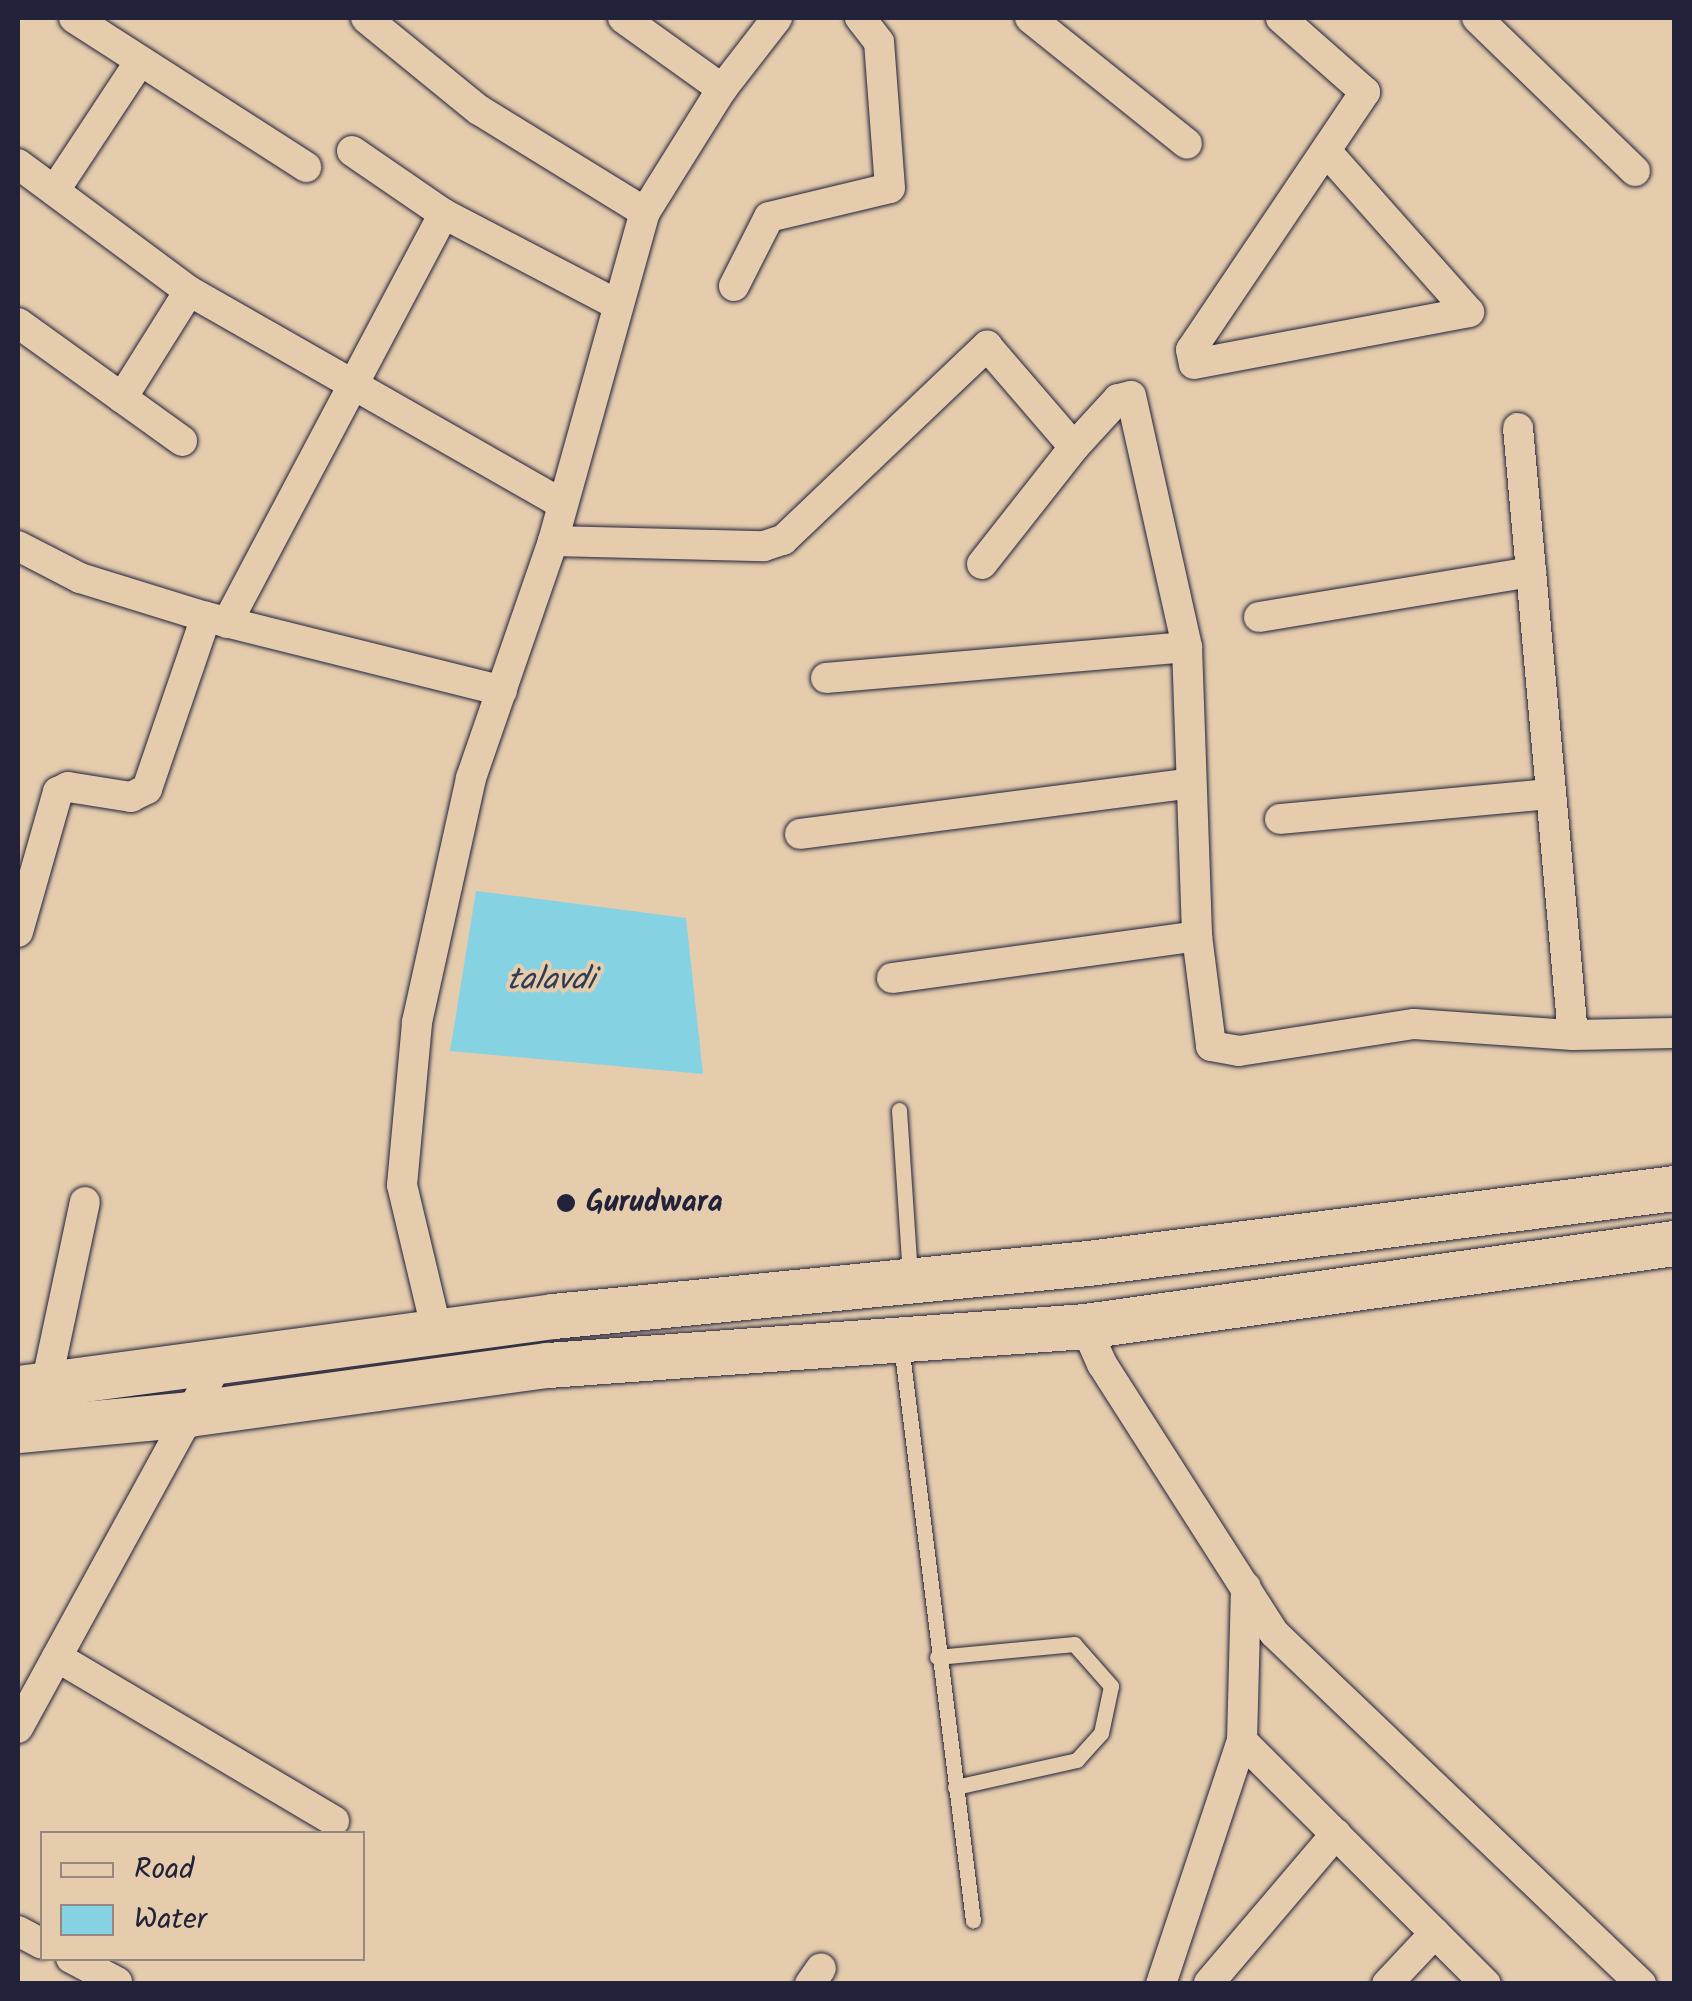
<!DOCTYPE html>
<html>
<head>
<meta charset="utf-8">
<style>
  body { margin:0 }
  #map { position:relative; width:1692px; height:2001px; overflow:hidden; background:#e5ccad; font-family:Kalam,sans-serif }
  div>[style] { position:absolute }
  .water>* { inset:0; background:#84d2e2 }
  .roads { filter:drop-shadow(0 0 2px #22223b) drop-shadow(0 0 2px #22223b) }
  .lane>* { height:15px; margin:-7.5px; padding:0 7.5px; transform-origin:7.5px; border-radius:7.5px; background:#e5ccad }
  .street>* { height:30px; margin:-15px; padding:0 15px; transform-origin:15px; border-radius:15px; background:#e5ccad }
  .primary>* { height:45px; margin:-22.5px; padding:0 22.5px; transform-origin:22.5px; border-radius:22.5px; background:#e5ccad }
  .dots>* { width:28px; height:28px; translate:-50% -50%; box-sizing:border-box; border:5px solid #e5ccad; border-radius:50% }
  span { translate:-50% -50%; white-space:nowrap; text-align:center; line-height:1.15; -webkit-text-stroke:8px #e5ccad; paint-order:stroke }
  .poi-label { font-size:30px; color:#22223b; font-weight:700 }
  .left { translate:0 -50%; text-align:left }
  .water-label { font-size:32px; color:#313c54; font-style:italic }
  .frame { position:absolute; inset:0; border:20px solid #22223b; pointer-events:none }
  .legend { position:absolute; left:40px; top:1831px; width:325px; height:130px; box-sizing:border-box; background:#e5ccad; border:2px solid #97887f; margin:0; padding:12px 18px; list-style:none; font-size:30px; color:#22223b }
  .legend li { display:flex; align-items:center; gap:20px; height:50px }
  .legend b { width:50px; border:2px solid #97887f }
</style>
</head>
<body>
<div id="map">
  <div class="water">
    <div style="clip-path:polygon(476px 891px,686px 918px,703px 1074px,450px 1051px)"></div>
  </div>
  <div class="roads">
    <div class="lane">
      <div style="left:899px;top:1110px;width:166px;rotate:86.2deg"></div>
      <div style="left:901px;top:1345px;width:580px;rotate:82.87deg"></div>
      <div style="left:937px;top:1657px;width:138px;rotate:-5.4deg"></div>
      <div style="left:1074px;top:1644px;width:56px;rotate:48.6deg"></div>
      <div style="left:1111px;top:1686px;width:48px;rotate:102deg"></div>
      <div style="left:1101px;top:1733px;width:36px;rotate:132deg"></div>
      <div style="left:1077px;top:1760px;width:125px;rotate:167.5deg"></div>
    </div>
    <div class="street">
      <div style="left:74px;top:18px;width:276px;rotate:32.7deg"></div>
      <div style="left:366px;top:18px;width:146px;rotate:39.2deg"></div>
      <div style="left:479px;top:110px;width:195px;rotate:31.6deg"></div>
      <div style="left:623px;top:18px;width:122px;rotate:35.6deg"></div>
      <div style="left:1030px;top:18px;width:201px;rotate:38.7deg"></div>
      <div style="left:1281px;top:18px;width:112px;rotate:41.4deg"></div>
      <div style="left:1365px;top:92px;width:311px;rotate:124deg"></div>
      <div style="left:1191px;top:350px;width:14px;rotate:78deg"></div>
      <div style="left:1194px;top:364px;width:280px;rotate:-10.7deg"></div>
      <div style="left:1469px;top:312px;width:214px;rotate:-131.6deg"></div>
      <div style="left:1477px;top:18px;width:220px;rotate:44.1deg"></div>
      <div style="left:352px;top:151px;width:112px;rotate:34.4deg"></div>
      <div style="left:444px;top:214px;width:194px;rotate:27.6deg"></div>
      <div style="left:18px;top:164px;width:213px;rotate:36.6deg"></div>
      <div style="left:189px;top:291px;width:430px;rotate:29.7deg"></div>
      <div style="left:55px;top:190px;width:154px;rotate:-56.6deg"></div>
      <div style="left:734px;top:286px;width:77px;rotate:-63.1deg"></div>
      <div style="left:769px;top:217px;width:124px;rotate:-13.5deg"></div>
      <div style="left:890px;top:188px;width:146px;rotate:-94.3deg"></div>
      <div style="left:879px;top:42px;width:31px;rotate:-128deg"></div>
      <div style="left:18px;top:323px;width:202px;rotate:35.7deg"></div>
      <div style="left:122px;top:398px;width:126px;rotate:-57.9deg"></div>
      <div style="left:1518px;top:428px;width:609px;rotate:84.82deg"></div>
      <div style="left:553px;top:541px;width:211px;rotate:1.4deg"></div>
      <div style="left:764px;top:546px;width:20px;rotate:-18deg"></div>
      <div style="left:783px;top:540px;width:282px;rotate:-43.6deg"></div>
      <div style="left:987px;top:346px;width:133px;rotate:49.3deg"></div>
      <div style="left:18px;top:546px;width:70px;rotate:27.3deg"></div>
      <div style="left:80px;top:578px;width:132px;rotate:17.2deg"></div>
      <div style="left:206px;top:617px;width:305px;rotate:14deg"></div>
      <div style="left:982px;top:564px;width:149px;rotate:-51.8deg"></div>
      <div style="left:1074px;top:447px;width:65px;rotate:-47.5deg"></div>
      <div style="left:1118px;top:399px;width:13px;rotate:-13deg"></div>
      <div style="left:1131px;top:396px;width:257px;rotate:77.4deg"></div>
      <div style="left:1259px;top:617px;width:276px;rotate:-9.4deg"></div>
      <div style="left:227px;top:623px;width:463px;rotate:-62.1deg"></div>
      <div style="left:826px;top:678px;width:362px;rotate:-4.9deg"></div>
      <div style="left:1187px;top:647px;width:289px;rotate:88deg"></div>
      <div style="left:1197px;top:936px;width:111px;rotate:82.7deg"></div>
      <div style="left:1211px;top:1046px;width:28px;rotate:10deg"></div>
      <div style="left:1239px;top:1051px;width:177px;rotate:-8.8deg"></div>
      <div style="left:1414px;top:1024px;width:159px;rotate:4deg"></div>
      <div style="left:1573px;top:1035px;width:101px;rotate:-1.1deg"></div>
      <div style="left:1280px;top:819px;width:272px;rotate:-5.3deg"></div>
      <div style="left:800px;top:834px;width:390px;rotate:-7.4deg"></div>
      <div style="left:18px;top:932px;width:146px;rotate:-74.1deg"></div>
      <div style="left:58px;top:792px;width:11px;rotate:-27deg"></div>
      <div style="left:68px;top:787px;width:64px;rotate:9deg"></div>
      <div style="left:131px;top:797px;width:18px;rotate:-27deg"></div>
      <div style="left:147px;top:789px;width:182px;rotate:-71.1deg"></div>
      <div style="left:892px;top:978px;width:308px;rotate:-7.8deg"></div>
      <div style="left:1085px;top:1326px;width:42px;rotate:65.9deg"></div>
      <div style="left:1102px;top:1364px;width:319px;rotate:57.4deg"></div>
      <div style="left:1274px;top:1633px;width:508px;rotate:43.72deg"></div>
      <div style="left:437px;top:1332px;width:151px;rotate:-103.4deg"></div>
      <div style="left:402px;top:1185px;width:164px;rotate:-84.7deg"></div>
      <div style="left:417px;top:1022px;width:250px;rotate:-77.5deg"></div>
      <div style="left:471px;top:778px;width:251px;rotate:-70.9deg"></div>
      <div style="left:553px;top:541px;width:342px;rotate:-74.4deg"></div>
      <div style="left:645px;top:212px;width:145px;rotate:-58deg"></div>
      <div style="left:722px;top:89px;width:90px;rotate:-52.2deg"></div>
      <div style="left:46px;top:1385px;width:187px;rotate:-78deg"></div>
      <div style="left:57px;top:1657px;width:322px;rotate:30.6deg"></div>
      <div style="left:18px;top:1728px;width:417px;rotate:-61.3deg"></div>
      <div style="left:1242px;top:1741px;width:344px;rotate:44.9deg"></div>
      <div style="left:18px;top:1931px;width:27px;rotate:28deg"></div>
      <div style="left:71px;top:1958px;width:52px;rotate:27.6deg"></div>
      <div style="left:1209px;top:1983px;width:196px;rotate:-49.6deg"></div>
      <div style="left:810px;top:1984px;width:19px;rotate:-55deg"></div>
      <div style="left:1161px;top:1984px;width:256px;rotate:-71.6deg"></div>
      <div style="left:1242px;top:1741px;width:154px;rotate:-88.5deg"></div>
      <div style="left:1387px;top:1984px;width:70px;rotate:-46.7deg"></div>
    </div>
    <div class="primary">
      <div style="left:18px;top:1388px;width:540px;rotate:-7.66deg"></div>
      <div style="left:553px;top:1316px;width:538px;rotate:-5.66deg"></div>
      <div style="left:1088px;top:1263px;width:591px;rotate:-7.29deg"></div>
      <div style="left:18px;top:1430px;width:172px;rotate:-5.3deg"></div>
      <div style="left:189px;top:1414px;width:362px;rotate:-7.8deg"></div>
      <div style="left:548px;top:1365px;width:538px;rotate:-4.15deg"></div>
      <div style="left:1085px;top:1326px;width:595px;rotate:-8.02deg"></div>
    </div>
  </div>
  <div class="dots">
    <div style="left:566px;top:1203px;background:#22223b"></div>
  </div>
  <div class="poi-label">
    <span class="left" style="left:586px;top:1203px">Gurudwara</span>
  </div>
  <div class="water-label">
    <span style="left:551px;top:981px">talavdi</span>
  </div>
  <div class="frame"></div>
  <ul class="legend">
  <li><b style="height:12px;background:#e5ccad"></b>Road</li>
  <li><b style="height:28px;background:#84d2e2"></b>Water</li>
  </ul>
</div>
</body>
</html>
